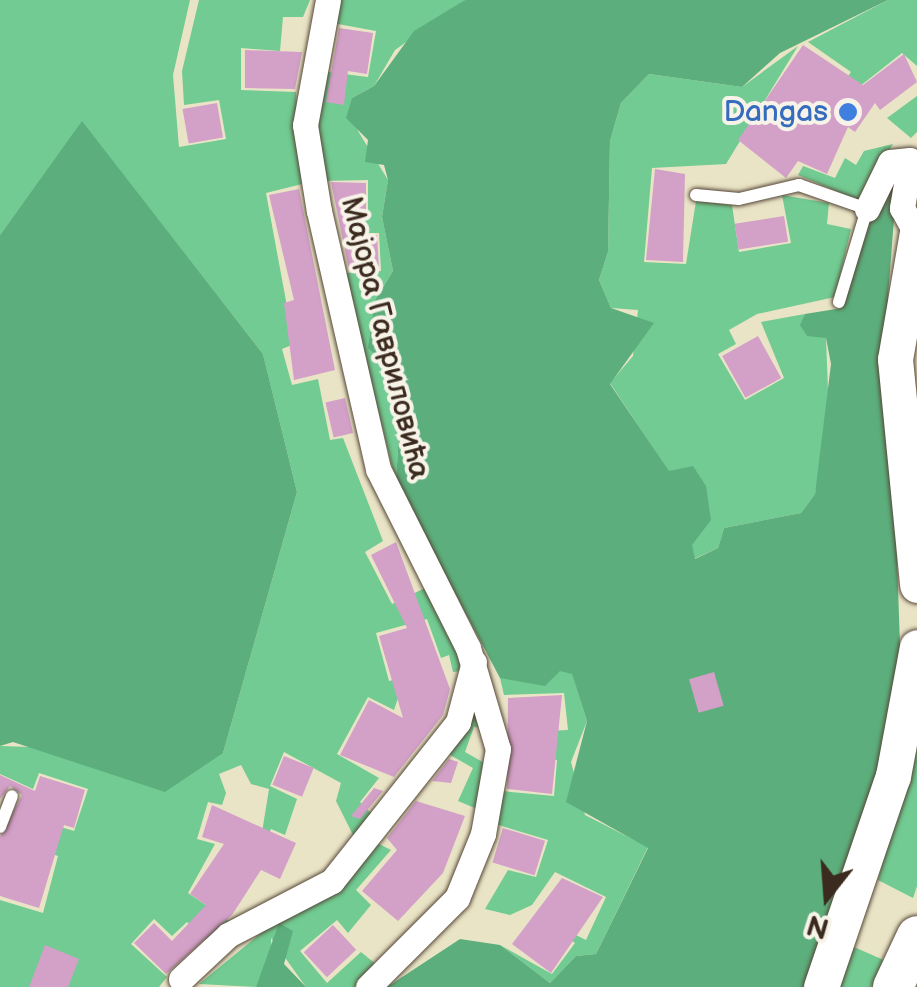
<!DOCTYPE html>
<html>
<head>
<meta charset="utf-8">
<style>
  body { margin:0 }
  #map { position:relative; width:917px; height:987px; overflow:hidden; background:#eae4c6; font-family:"Balsamiq Sans",sans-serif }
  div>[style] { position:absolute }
  .green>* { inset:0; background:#71cb92 }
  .forest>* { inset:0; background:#5caf7c }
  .building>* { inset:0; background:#d3a0c8; transform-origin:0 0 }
  .roads { filter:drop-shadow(0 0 2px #554637) drop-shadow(0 0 2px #554637) }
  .lane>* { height:12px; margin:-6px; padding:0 6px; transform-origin:6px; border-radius:6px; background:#fff }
  .street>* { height:25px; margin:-12.5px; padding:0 12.5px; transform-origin:12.5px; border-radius:12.5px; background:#fff }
  .secondary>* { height:35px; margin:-17.5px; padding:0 17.5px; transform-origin:17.5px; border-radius:17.5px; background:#fff }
  .primary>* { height:40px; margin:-20px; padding:0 20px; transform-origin:20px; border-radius:20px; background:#fff }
  .dots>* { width:28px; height:28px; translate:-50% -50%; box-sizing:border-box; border:5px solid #f7f3e8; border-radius:50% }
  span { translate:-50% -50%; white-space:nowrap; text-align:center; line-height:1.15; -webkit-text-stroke:8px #f7f3e8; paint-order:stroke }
  .shop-label { font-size:30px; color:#366cbe }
  .right { translate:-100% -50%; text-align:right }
  .street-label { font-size:30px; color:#3b2a1e }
  .north { position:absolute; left:777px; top:847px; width:100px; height:100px; -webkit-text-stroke:8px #f7f3e8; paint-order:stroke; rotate:197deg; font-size:28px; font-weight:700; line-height:40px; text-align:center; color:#3b2a1e }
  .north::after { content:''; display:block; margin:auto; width:35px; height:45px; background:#3b2a1e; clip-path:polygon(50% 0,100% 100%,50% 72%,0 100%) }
</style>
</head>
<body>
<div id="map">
  <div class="green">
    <div style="clip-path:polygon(0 0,190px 0,173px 75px,179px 147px,226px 139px,219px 100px,184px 105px,182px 71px,199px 0,310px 0,303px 17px,283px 17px,280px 51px,241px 48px,241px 90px,296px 92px,302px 184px,266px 193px,294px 344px,282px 349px,292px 385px,318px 379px,330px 440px,343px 438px,383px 541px,365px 552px,392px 604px,427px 587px,468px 670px,453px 672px,449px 655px,441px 658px,427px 619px,376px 633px,389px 681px,405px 677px,394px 710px,368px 697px,337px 754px,379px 778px,360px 802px,372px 814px,354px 837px,336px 801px,341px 783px,284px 752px,270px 786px,297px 799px,285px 835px,271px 829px,258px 857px,269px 789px,251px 784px,241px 765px,219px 774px,226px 793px,222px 805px,208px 802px,197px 839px,215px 844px,188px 893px,231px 922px,206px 941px,187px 922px,172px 936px,154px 919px,131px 944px,167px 977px,159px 987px,0 987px,0 900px,43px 913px,58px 856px,19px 843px,31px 818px,74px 831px,88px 789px,39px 773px,33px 789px,0 774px,0 746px,223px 753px,297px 492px,263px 354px,82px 122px,0 235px)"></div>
    <div style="clip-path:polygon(335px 0,465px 0,395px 50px,374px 86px,352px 98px,358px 131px,388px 180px,382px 217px,393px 271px,375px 300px,379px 360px,402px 379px,396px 482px,344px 273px,381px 271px,379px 233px,358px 233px,358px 218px,368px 217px,368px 180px,320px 181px,314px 131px,319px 71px,368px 77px,376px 31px,327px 22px)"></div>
    <div style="clip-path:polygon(888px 0,917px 0,917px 66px,902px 53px,850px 94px,841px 87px,851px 72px,808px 42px)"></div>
    <div style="clip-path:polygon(798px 46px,726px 164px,652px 168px,644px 262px,686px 264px,696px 201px,732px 205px,739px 252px,791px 243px,782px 195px,829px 203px,827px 224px,851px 229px,835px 297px,757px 314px,729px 330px,736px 344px,718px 354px,745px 400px,784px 378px,761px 322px,805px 314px,801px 325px,826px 338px,829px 416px,815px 494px,801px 513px,724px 528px,718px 548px,694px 559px,669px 472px,610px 383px,633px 356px,638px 310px,611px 308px,599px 280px,608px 252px,610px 141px,621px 103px,649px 74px,742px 87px)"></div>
    <div style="clip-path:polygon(917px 96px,917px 132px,911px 138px,887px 118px)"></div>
    <div style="clip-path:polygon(893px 144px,860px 201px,798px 175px,803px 166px,835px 178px,845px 158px,856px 165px,864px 151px)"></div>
    <div style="clip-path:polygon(560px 670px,572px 673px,587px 721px,571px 762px,585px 815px,648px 847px,596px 954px,576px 956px,550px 983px,500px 945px,552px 974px,575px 943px,541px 918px,586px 940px,606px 897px,555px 872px,532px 905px,510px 915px,485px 909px,508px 870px,536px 877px,548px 840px,495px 824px,501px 791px,554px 796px,557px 760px,530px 756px,529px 732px,568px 730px,564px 693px,504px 695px,500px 678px)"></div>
    <div style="clip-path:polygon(478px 712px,491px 729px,474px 727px,465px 752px,488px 765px,477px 809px,458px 801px,473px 768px,445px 752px)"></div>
    <div style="clip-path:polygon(917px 738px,917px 886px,913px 898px,878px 880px)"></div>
    <div style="clip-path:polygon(373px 841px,391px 850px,356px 890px,371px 905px,348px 933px,337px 920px,300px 951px,327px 983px,361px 952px,377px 965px,357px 987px,306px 987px,271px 938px,272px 961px,256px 987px,199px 984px)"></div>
    <div style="clip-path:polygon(854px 947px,886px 961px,872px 987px,836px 987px)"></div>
  </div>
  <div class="forest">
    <div style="clip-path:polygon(465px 0,888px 0,780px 53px,742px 87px,649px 74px,621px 103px,610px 141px,608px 252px,599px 280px,611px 308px,654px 323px,610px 384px,669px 471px,693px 466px,706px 486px,711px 520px,692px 545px,695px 559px,718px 548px,724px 528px,801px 513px,815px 494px,831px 364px,826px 338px,807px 336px,800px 325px,805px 314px,842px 308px,879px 194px,897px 179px,888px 297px,901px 674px,890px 738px,807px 987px,387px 987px,460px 939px,500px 945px,550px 983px,576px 956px,596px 954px,648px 848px,566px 802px,587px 721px,572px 674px,560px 671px,545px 686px,500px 678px,396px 482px,402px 379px,368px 348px,375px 300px,393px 271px,382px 217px,388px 180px,384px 165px,365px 162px,368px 140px,346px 118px,352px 98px,374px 86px,414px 31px)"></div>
    <div style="clip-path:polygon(82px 121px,263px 354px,297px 492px,223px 753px,165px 792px,13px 742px,0 746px,0 235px)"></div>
    <div style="clip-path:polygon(279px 923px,293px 931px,284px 964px,306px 987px,256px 987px)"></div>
  </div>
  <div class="building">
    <div style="clip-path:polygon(339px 28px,373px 33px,367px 74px,348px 71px,344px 105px,326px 102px)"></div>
    <div style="clip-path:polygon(803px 45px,863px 85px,904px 54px,917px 82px,880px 110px,875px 103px,855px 132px,848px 127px,827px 174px,798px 161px,786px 178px,738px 140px)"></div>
    <div style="clip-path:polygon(245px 50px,302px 52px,295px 89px,245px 88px)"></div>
    <div style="left:217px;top:103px;width:35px;height:35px;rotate:80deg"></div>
    <div style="clip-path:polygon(655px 169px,685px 174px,683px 262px,646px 260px)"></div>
    <div style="clip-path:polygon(331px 182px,366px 183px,366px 236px,377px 235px,379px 269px,349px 270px)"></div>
    <div style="clip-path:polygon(299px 189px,335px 370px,294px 380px,284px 303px,294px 300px,269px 195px)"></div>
    <div style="left:784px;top:216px;width:26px;height:50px;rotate:81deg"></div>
    <div style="left:758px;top:336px;width:48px;height:41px;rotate:61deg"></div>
    <div style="left:345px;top:398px;width:36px;height:20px;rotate:77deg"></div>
    <div style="clip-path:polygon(396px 542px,450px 689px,443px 715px,394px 777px,340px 755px,369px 700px,403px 718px,379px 636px,407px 628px,371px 555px)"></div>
    <div style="left:714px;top:672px;width:35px;height:26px;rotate:74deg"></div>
    <div style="clip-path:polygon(562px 695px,552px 794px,507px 789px,508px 698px)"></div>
    <div style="left:284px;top:756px;width:32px;height:31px;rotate:22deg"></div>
    <div style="clip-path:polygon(449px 759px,458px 762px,451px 783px,432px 781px)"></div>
    <div style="clip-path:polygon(0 775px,35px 791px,40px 776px,85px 790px,74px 828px,64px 825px,39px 908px,0 896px,0 837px,22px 795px,10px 786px,0 799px)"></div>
    <div style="clip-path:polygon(374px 788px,383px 791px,360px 819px,351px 816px)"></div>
    <div style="clip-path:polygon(416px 801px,465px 816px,443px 873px,398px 921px,362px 891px,397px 850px,387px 838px)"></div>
    <div style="clip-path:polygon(212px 805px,296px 843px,280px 879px,261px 870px,232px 915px,166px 974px,134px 943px,154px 923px,172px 941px,206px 905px,190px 894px,224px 844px,202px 837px)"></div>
    <div style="left:503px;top:828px;width:44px;height:36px;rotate:17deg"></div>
    <div style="clip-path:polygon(562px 878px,603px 897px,551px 973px,512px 944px)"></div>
    <div style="left:333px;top:925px;width:34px;height:40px;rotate:47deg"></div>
    <div style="clip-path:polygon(45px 945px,79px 959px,68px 987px,29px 987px)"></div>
  </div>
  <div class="roads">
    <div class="lane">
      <div style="left:696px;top:195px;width:43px;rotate:5.3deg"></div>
      <div style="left:739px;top:199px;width:62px;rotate:-13.1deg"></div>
      <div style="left:799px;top:185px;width:72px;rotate:19.4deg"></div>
      <div style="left:867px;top:209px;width:97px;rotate:106.8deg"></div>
      <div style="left:0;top:827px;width:33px;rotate:-69deg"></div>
    </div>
    <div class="street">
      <div style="left:328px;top:0;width:127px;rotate:100.4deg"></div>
      <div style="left:305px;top:125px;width:87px;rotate:80.8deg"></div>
      <div style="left:319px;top:211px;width:265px;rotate:77.1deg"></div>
      <div style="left:378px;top:469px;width:200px;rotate:63.3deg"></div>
      <div style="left:468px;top:648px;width:105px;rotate:73.5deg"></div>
      <div style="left:498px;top:749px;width:86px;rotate:100deg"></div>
      <div style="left:483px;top:834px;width:69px;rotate:112.1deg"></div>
      <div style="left:457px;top:898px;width:126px;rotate:135deg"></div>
      <div style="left:867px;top:209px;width:52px;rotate:-63.9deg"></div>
      <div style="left:890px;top:162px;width:20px;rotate:-6deg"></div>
      <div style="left:910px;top:160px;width:49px;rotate:99.5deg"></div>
      <div style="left:902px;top:208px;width:29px;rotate:61deg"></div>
      <div style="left:181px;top:979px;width:64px;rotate:-43.1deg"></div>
      <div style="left:228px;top:935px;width:117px;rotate:-27.4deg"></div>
      <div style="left:332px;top:881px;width:203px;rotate:-51.6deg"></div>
      <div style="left:458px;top:722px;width:62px;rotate:-75.1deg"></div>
    </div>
    <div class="secondary">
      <div style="left:917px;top:232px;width:129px;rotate:99.8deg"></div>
      <div style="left:895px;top:359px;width:227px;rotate:84.4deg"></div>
      <div style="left:821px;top:987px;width:223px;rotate:-71.2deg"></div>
      <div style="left:893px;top:776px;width:131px;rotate:-79.5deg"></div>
    </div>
    <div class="primary">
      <div style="left:893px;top:987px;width:56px;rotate:-64.8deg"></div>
    </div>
  </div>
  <div class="dots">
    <div style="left:848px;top:112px;background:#3f7fe0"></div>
  </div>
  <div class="shop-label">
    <span class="right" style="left:828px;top:112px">Dangas</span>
  </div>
  <div class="street-label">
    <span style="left:385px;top:338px;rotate:76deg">Мајора Гавриловића</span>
  </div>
  <div class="north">N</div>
</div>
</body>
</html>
